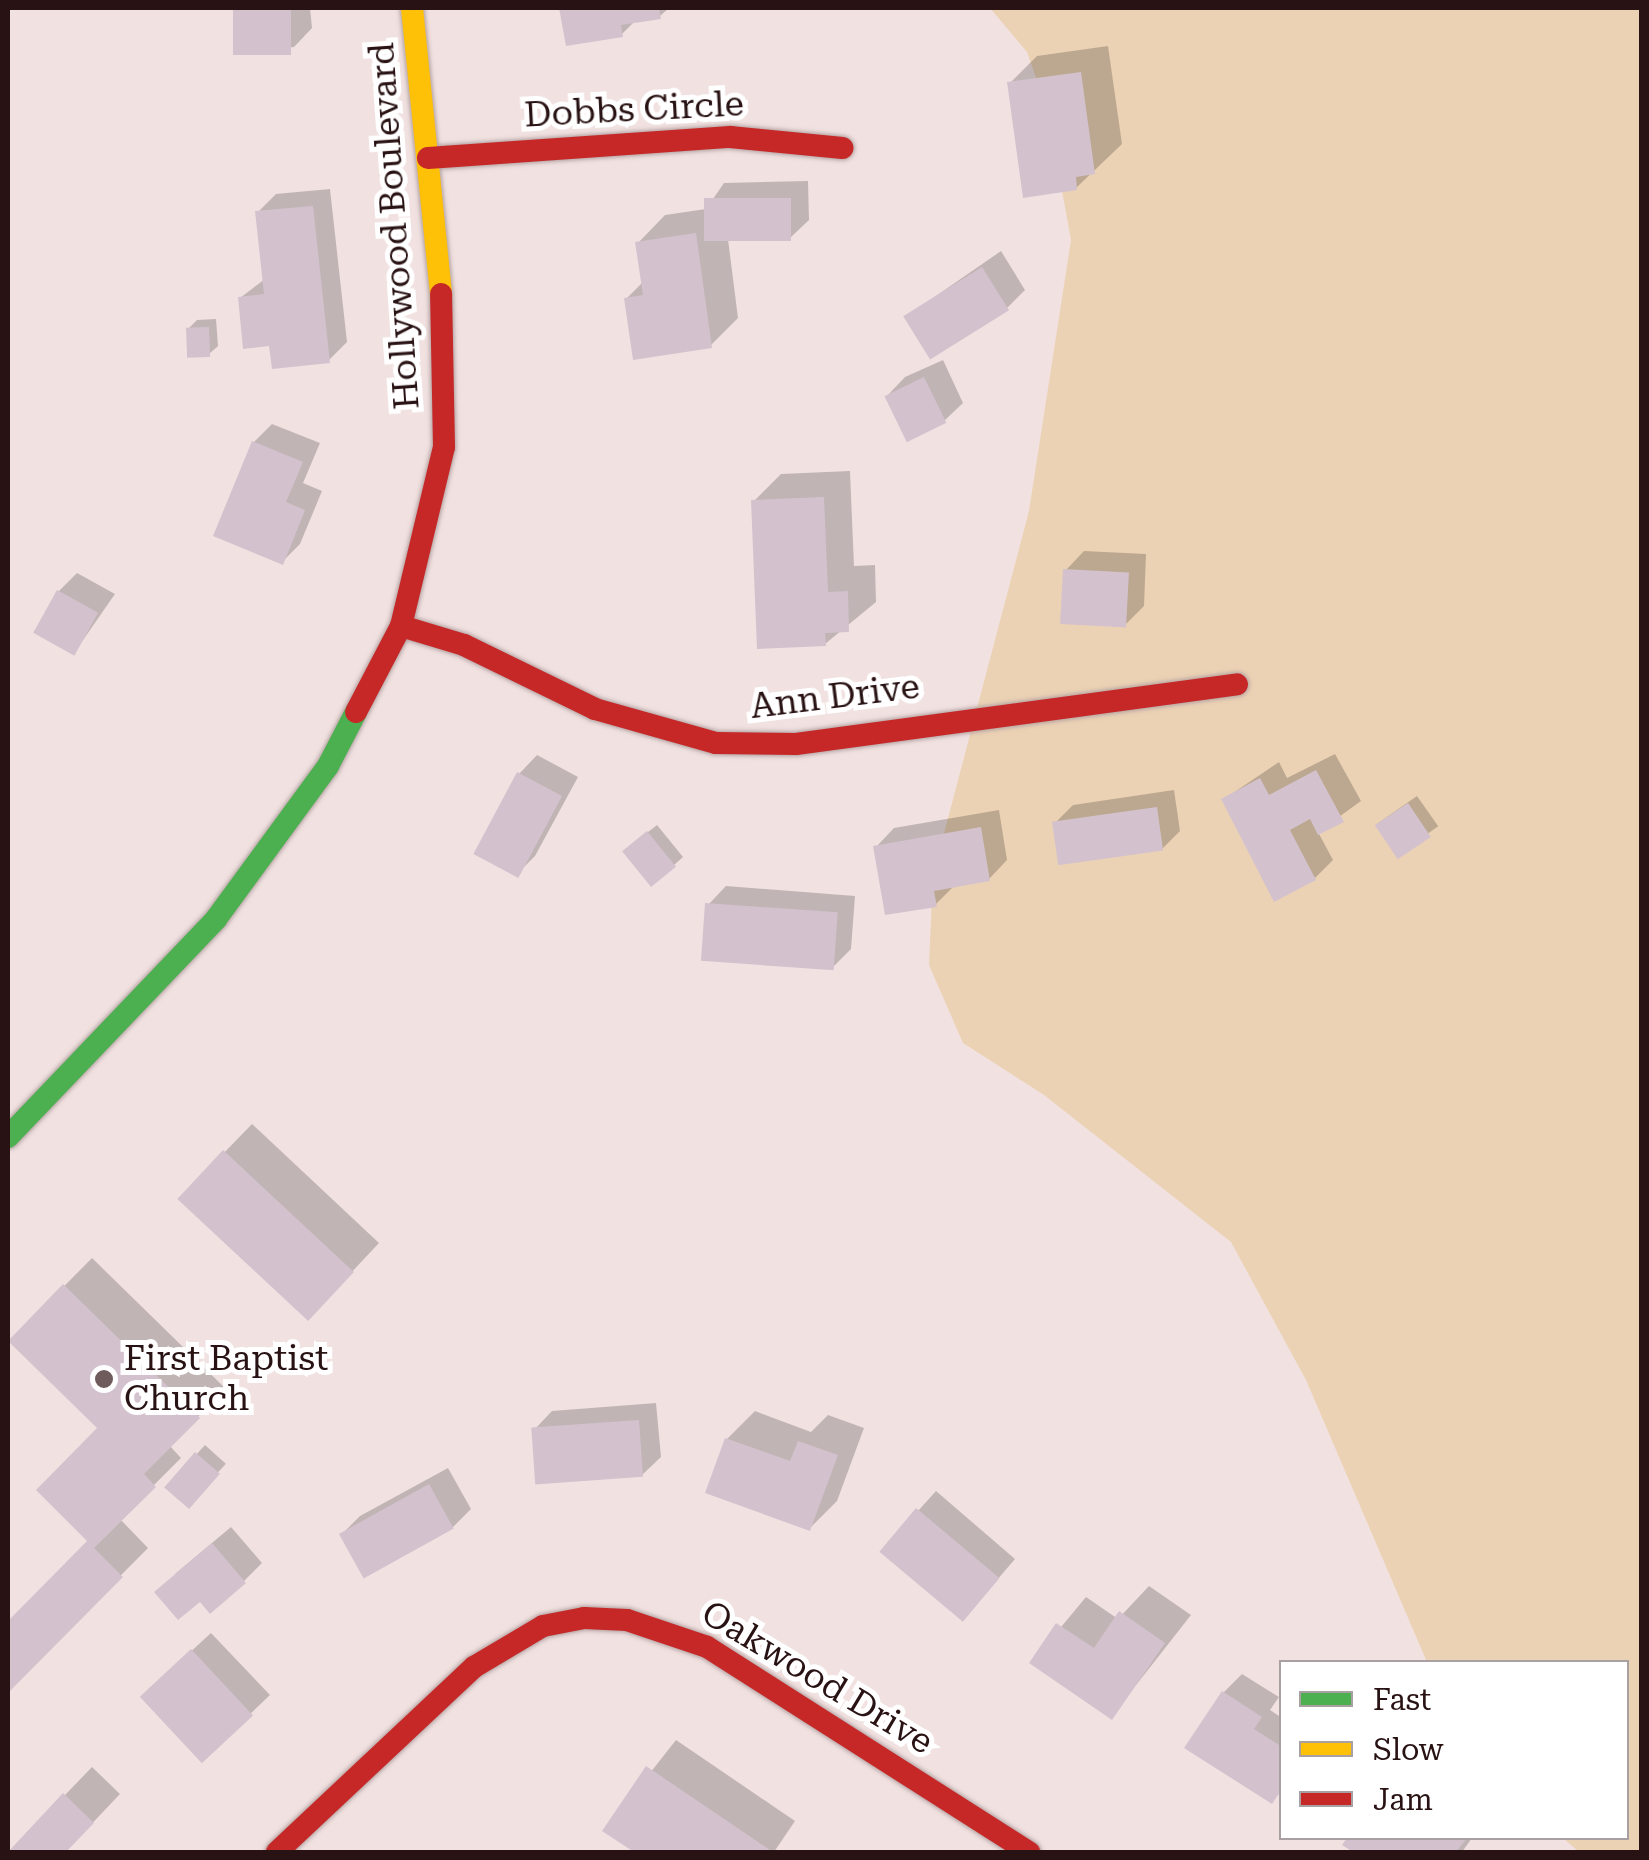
<!DOCTYPE html>
<html>
<head>
<meta charset="utf-8">
<style>
  body { margin:0 }
  #map { position:relative; width:1649px; height:1860px; overflow:hidden; background:#f1e2e1; font-family:"Roboto Serif",serif }
  div>[style] { position:absolute }
  .green>* { inset:0; background:#ecd2b4 }
  .shadow>* { inset:0; background:#0003; transform-origin:0 0 }
  .building>* { inset:0; background:#d3c2ce; transform-origin:0 0 }
  .roads { filter:drop-shadow(0 0 2px #b5a3a3) drop-shadow(0 0 2px #b5a3a3) }
  .fast>* { height:22px; margin:-11px; padding:0 11px; transform-origin:11px; border-radius:11px; background:#4caf50 }
  .slow>* { height:22px; margin:-11px; padding:0 11px; transform-origin:11px; border-radius:11px; background:#ffc107 }
  .jam>* { height:22px; margin:-11px; padding:0 11px; transform-origin:11px; border-radius:11px; background:#c62828 }
  .dots>* { width:28px; height:28px; translate:-50% -50%; box-sizing:border-box; border:5px solid #fff; border-radius:50% }
  span { translate:-50% -50%; white-space:nowrap; text-align:center; line-height:1.15; -webkit-text-stroke:10px #fff; paint-order:stroke }
  .street-label { font-size:35px; color:#291213 }
  .poi-label { font-size:35px; color:#291213 }
  .left { translate:0 -50%; text-align:left }
  .frame { position:absolute; inset:0; border:10px solid #291213; pointer-events:none }
  .legend { position:absolute; left:1279px; top:1660px; width:350px; height:180px; box-sizing:border-box; background:#fff; border:2px solid #a9a0a1; margin:0; padding:12px 18px; list-style:none; font-size:30px; color:#291213 }
  .legend li { display:flex; align-items:center; gap:20px; height:50px }
  .legend b { width:50px; border:2px solid #a9a0a1 }
</style>
</head>
<body>
<div id="map">
  <div class="green">
    <div style="clip-path:polygon(990px 8px,1641px 8px,1641px 1852px,1579px 1852px,1563px 1838px,1626px 1838px,1626px 1662px,1427px 1662px,1306px 1380px,1231px 1242px,1044px 1095px,963px 1043px,929px 965px,933px 875px,1029px 511px,1071px 240px,1047px 109px,1027px 52px)"></div>
  </div>
  <div class="shadow">
    <div style="clip-path:polygon(235px 8px,310px 8px,312px 28px,294px 47px,240px 52px)"></div>
    <div style="clip-path:polygon(562px 8px,669px 8px,660px 16px,636px 20px,622px 34px,568px 43px)"></div>
    <div style="clip-path:polygon(1108px 46px,1122px 144px,1076px 188px,1010px 83px,1037px 56px)"></div>
    <div style="clip-path:polygon(808px 181px,809px 220px,790px 238px,728px 239px,738px 318px,711px 345px,626px 299px,643px 282px,638px 243px,665px 215px,706px 209px,724px 183px)"></div>
    <div style="clip-path:polygon(330px 189px,347px 342px,328px 361px,272px 343px,240px 298px,265px 279px,258px 212px,276px 194px)"></div>
    <div style="clip-path:polygon(1001px 251px,1025px 290px,1007px 308px,907px 316px)"></div>
    <div style="clip-path:polygon(216px 319px,218px 346px,209px 354px,188px 329px,197px 320px)"></div>
    <div style="clip-path:polygon(943px 360px,963px 403px,944px 421px,887px 396px,905px 377px)"></div>
    <div style="clip-path:polygon(272px 424px,320px 443px,303px 483px,322px 491px,300px 544px,282px 562px,254px 442px)"></div>
    <div style="clip-path:polygon(850px 471px,854px 566px,875px 565px,876px 602px,825px 644px,754px 501px,781px 474px)"></div>
    <div style="clip-path:polygon(1084px 551px,1146px 554px,1144px 606px,1125px 625px,1066px 570px)"></div>
    <div style="clip-path:polygon(77px 573px,115px 594px,74px 653px,59px 591px)"></div>
    <div style="clip-path:polygon(1335px 754px,1361px 801px,1318px 832px,1333px 860px,1315px 878px,1224px 799px,1279px 762px,1287px 778px)"></div>
    <div style="clip-path:polygon(537px 755px,578px 777px,535px 856px,517px 874px,519px 774px)"></div>
    <div style="clip-path:polygon(1174px 790px,1180px 831px,1162px 849px,1055px 823px,1073px 805px)"></div>
    <div style="left:1417px;top:796px;width:37px;height:49px;rotate:55deg"></div>
    <div style="clip-path:polygon(999px 810px,1007px 860px,989px 879px,954px 886px,936px 904px,876px 847px,894px 828px)"></div>
    <div style="clip-path:polygon(657px 825px,683px 857px,674px 865px,634px 843px)"></div>
    <div style="clip-path:polygon(726px 886px,855px 896px,851px 949px,832px 968px,708px 905px)"></div>
    <div style="clip-path:polygon(252px 1124px,379px 1243px,335px 1290px,180px 1198px)"></div>
    <div style="clip-path:polygon(92px 1258px,226px 1389px,169px 1445px,181px 1458px,120px 1519px,148px 1548px,8px 1689px,8px 1624px,90px 1541px,101px 1428px,11px 1340px)"></div>
    <div style="clip-path:polygon(656px 1403px,661px 1457px,642px 1475px,534px 1430px,552px 1411px)"></div>
    <div style="clip-path:polygon(755px 1411px,811px 1432px,828px 1415px,864px 1428px,837px 1501px,809px 1529px,727px 1439px)"></div>
    <div style="left:205px;top:1445px;width:28px;height:57px;rotate:42deg"></div>
    <div style="clip-path:polygon(448px 1468px,471px 1509px,453px 1527px,342px 1534px,360px 1516px)"></div>
    <div style="clip-path:polygon(936px 1491px,1015px 1559px,979px 1601px,882px 1551px)"></div>
    <div style="clip-path:polygon(231px 1527px,262px 1563px,244px 1581px,175px 1574px)"></div>
    <div style="clip-path:polygon(1149px 1586px,1191px 1615px,1111px 1717px,1032px 1662px,1086px 1597px,1118px 1619px)"></div>
    <div style="clip-path:polygon(211px 1633px,270px 1695px,202px 1760px,161px 1679px)"></div>
    <div style="clip-path:polygon(1242px 1674px,1279px 1697px,1270px 1710px,1282px 1718px,1282px 1791px,1271px 1801px,1224px 1692px)"></div>
    <div style="clip-path:polygon(676px 1740px,795px 1821px,774px 1852px,638px 1852px,605px 1830px)"></div>
    <div style="clip-path:polygon(92px 1767px,120px 1794px,65px 1852px,10px 1852px)"></div>
    <div style="clip-path:polygon(1350px 1838px,1472px 1838px,1462px 1852px,1357px 1852px,1345px 1844px)"></div>
  </div>
  <div class="building">
    <div style="left:233px;top:8px;width:58px;height:47px"></div>
    <div style="clip-path:polygon(559px 8px,659px 8px,661px 19px,621px 25px,623px 37px,566px 46px)"></div>
    <div style="clip-path:polygon(1081px 72px,1095px 174px,1076px 177px,1077px 190px,1023px 198px,1007px 82px)"></div>
    <div style="left:791px;top:198px;width:43px;height:87px;rotate:90deg"></div>
    <div style="clip-path:polygon(313px 206px,330px 363px,272px 369px,269px 346px,243px 349px,238px 297px,264px 294px,255px 211px)"></div>
    <div style="clip-path:polygon(696px 233px,712px 348px,633px 360px,624px 298px,643px 295px,635px 242px)"></div>
    <div style="left:982px;top:267px;width:51px;height:93px;rotate:58deg"></div>
    <div style="left:209px;top:327px;width:30px;height:23px;rotate:88deg"></div>
    <div style="left:924px;top:377px;width:51px;height:44px;rotate:64deg"></div>
    <div style="clip-path:polygon(252px 441px,303px 462px,286px 502px,305px 510px,283px 565px,213px 536px)"></div>
    <div style="clip-path:polygon(824px 497px,828px 592px,848px 591px,849px 632px,825px 633px,826px 646px,757px 649px,751px 500px)"></div>
    <div style="left:1063px;top:569px;width:66px;height:55px;rotate:3deg"></div>
    <div style="left:57px;top:590px;width:47px;height:49px;rotate:29deg"></div>
    <div style="clip-path:polygon(1316px 770px,1344px 822px,1318px 835px,1310px 819px,1290px 830px,1316px 880px,1274px 902px,1221px 799px,1260px 778px,1269px 795px)"></div>
    <div style="left:517px;top:772px;width:51px;height:93px;rotate:28deg"></div>
    <div style="left:1408px;top:803px;width:41px;height:40px;rotate:56deg"></div>
    <div style="left:1157px;top:807px;width:44px;height:106px;rotate:82deg"></div>
    <div style="clip-path:polygon(981px 827px,990px 881px,934px 891px,937px 907px,885px 915px,873px 846px)"></div>
    <div style="left:647px;top:831px;width:46px;height:32px;rotate:51deg"></div>
    <div style="left:705px;top:903px;width:133px;height:58px;rotate:4deg"></div>
    <div style="left:223px;top:1150px;width:179px;height:67px;rotate:43deg"></div>
    <div style="clip-path:polygon(63px 1284px,200px 1418px,144px 1474px,156px 1487px,94px 1548px,123px 1577px,8px 1693px,8px 1621px,87px 1541px,36px 1490px,97px 1428px,8px 1341px)"></div>
    <div style="left:639px;top:1420px;width:57px;height:108px;rotate:86deg"></div>
    <div style="clip-path:polygon(725px 1438px,790px 1461px,798px 1441px,838px 1455px,810px 1531px,705px 1493px)"></div>
    <div style="left:195px;top:1452px;width:33px;height:47px;rotate:41deg"></div>
    <div style="left:429px;top:1484px;width:51px;height:103px;rotate:61deg"></div>
    <div style="left:916px;top:1508px;width:109px;height:57px;rotate:40deg"></div>
    <div style="clip-path:polygon(212px 1543px,246px 1583px,210px 1614px,200px 1602px,178px 1620px,154px 1592px)"></div>
    <div style="clip-path:polygon(1119px 1611px,1165px 1643px,1112px 1720px,1029px 1663px,1056px 1623px,1094px 1648px)"></div>
    <div style="left:191px;top:1649px;width:91px;height:70px;rotate:47deg"></div>
    <div style="clip-path:polygon(1222px 1691px,1262px 1717px,1254px 1729px,1282px 1747px,1282px 1789px,1272px 1804px,1184px 1748px)"></div>
    <div style="clip-path:polygon(646px 1766px,770px 1850px,768px 1852px,634px 1852px,602px 1831px)"></div>
    <div style="clip-path:polygon(63px 1793px,94px 1823px,66px 1852px,8px 1852px)"></div>
    <div style="clip-path:polygon(1347px 1838px,1467px 1838px,1456px 1852px,1353px 1852px,1342px 1845px)"></div>
  </div>
  <div class="roads">
    <div class="fast">
      <div style="left:8px;top:1137px;width:301px;rotate:-46.3deg"></div>
      <div style="left:216px;top:919px;width:190px;rotate:-53.8deg"></div>
      <div style="left:328px;top:766px;width:61px;rotate:-62.6deg"></div>
    </div>
    <div class="slow">
      <div style="left:412px;top:8px;width:287px;rotate:84.2deg"></div>
    </div>
    <div class="jam">
      <div style="left:428px;top:158px;width:303px;rotate:-4deg"></div>
      <div style="left:730px;top:137px;width:113px;rotate:5.6deg"></div>
      <div style="left:401px;top:626px;width:66px;rotate:16.8deg"></div>
      <div style="left:464px;top:645px;width:146px;rotate:26deg"></div>
      <div style="left:595px;top:709px;width:126px;rotate:15.7deg"></div>
      <div style="left:716px;top:743px;width:80px;rotate:0.7deg"></div>
      <div style="left:796px;top:744px;width:445px;rotate:-7.7deg"></div>
      <div style="left:356px;top:712px;width:97px;rotate:-62.4deg"></div>
      <div style="left:401px;top:626px;width:184px;rotate:-76.5deg"></div>
      <div style="left:444px;top:447px;width:153px;rotate:-91.1deg"></div>
      <div style="left:277px;top:1852px;width:270px;rotate:-43.2deg"></div>
      <div style="left:474px;top:1667px;width:80px;rotate:-30.7deg"></div>
      <div style="left:543px;top:1626px;width:42px;rotate:-11deg"></div>
      <div style="left:584px;top:1618px;width:43px;rotate:2.7deg"></div>
      <div style="left:627px;top:1620px;width:84px;rotate:18.6deg"></div>
      <div style="left:707px;top:1647px;width:382px;rotate:32.5deg"></div>
    </div>
  </div>
  <div class="dots">
    <div style="left:104px;top:1379px;background:#6f5b5b"></div>
  </div>
  <div class="street-label">
    <span style="left:634px;top:110px;rotate:-3deg">Dobbs Circle</span>
    <span style="left:395px;top:226px;rotate:-94deg">Hollywood Boulevard</span>
    <span style="left:835px;top:697px;rotate:-7deg">Ann Drive</span>
    <span style="left:817px;top:1678px;rotate:31deg">Oakwood Drive</span>
  </div>
  <div class="poi-label">
    <span class="left" style="left:124px;top:1379px">First Baptist<br>Church</span>
  </div>
  <div class="frame"></div>
  <ul class="legend">
  <li><b style="height:12px;background:#4caf50"></b>Fast</li>
  <li><b style="height:12px;background:#ffc107"></b>Slow</li>
  <li><b style="height:12px;background:#c62828"></b>Jam</li>
  </ul>
</div>
</body>
</html>
